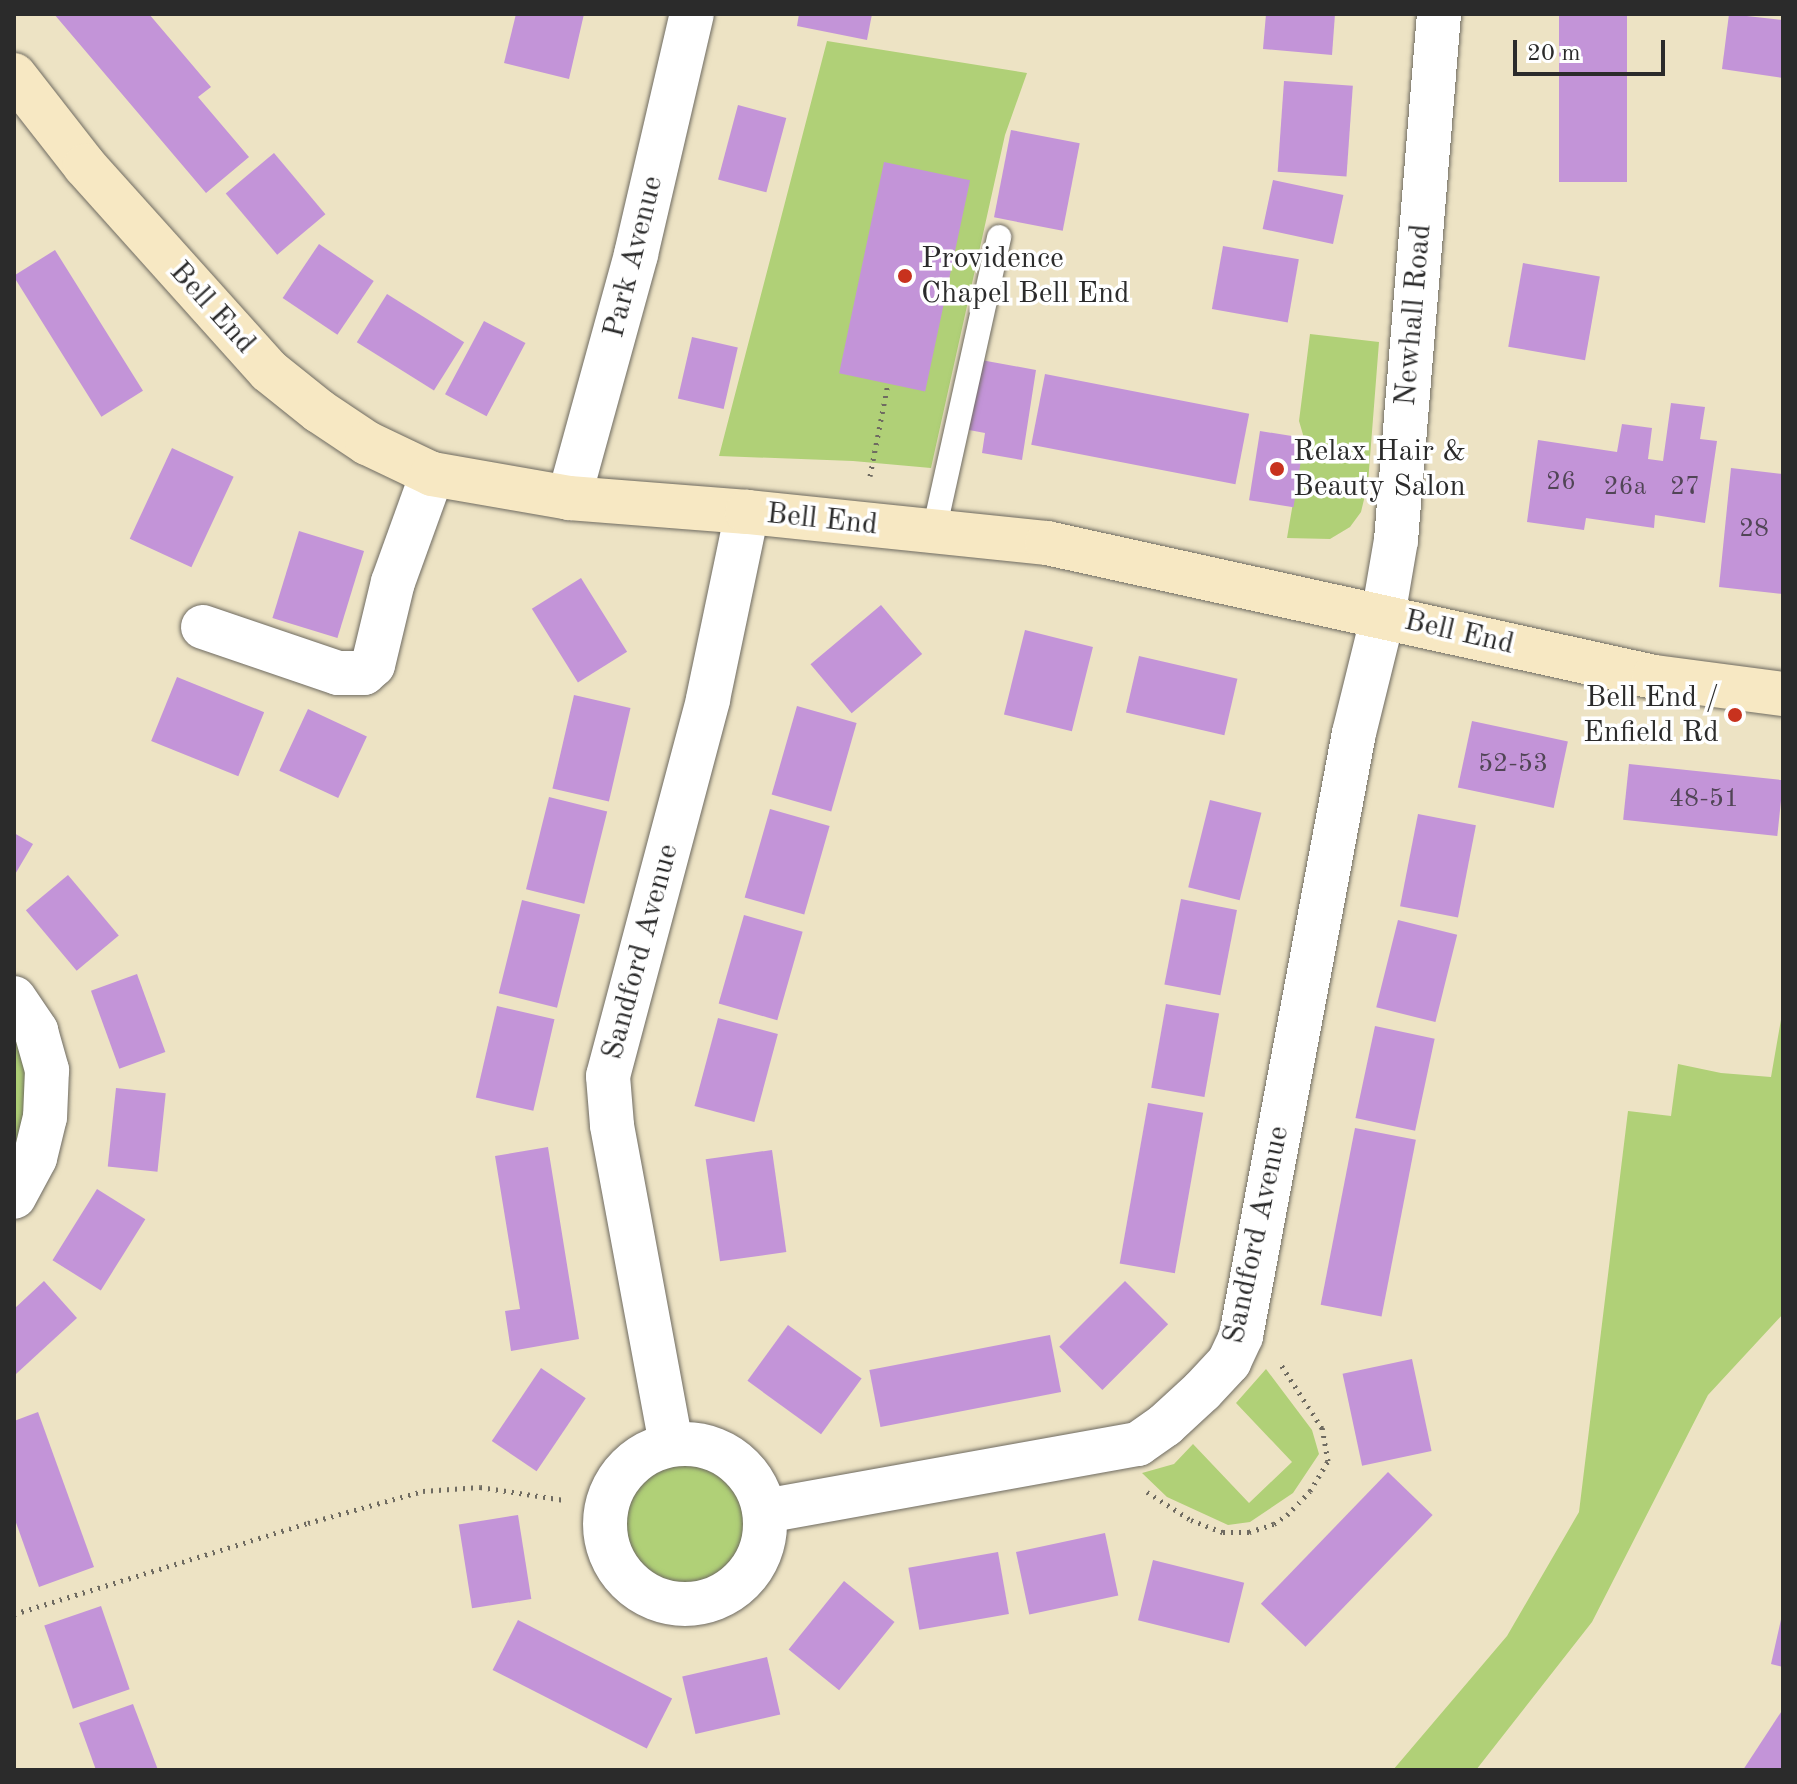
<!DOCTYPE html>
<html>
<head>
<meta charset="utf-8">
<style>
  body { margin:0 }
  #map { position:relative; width:1797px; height:1784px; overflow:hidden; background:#ede3c4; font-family:"Old Standard TT",serif }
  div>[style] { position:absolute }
  .green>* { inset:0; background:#b0d077 }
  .round { border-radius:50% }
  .building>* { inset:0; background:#c394d8; transform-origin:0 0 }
  .path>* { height:5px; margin-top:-2.5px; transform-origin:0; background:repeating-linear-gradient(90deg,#6f6b61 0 2px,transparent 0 8px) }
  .roads { filter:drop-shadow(0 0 2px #6f6b61) drop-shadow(0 0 2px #6f6b61) }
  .lane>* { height:24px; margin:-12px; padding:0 12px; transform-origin:12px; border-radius:12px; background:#fff }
  .street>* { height:44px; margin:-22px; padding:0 22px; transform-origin:22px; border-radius:22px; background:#fff }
  .street>.ring { margin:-22px; padding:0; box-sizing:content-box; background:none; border:44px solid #fff; border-radius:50% }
  .secondary>* { height:44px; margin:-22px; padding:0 22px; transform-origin:22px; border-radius:22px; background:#f7e8c3 }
  .dots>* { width:22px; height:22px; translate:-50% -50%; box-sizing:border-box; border:4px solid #fff; border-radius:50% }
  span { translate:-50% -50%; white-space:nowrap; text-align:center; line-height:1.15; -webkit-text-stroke:7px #fff; paint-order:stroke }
  .number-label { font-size:26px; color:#514556 }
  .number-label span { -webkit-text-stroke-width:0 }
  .street-label { font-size:30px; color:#2b2b2b }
  .poi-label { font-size:30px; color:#2b2b2b }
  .left { translate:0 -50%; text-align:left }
  .right { translate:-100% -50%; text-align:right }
  .frame { position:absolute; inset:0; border:16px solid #2b2b2b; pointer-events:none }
  .scale { position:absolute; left:1513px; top:40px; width:152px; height:36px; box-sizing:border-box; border:4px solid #2b2b2b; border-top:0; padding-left:10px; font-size:24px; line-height:28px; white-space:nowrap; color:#2b2b2b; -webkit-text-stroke:6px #fff; paint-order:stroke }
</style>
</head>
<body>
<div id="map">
  <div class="green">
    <div style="clip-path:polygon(827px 41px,1027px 73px,1005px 135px,931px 468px,853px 461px,719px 456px)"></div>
    <div style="clip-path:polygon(1310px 334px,1379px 342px,1368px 483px,1361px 512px,1350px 527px,1330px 539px,1287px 538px,1304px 438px,1299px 421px)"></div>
    <div style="clip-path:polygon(1783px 1008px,1783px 1314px,1708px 1395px,1592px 1622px,1476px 1770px,1393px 1770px,1507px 1636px,1579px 1512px,1628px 1111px,1671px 1116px,1678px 1064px,1721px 1073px,1771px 1077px)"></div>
    <div style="clip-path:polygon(14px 1027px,32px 1097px,14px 1161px)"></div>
    <div style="clip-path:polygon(1266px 1369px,1312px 1430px,1319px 1454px,1293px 1493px,1250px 1522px,1228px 1525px,1167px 1497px,1142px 1473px,1174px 1464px,1193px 1444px,1249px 1503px,1292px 1462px,1236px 1403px)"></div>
    <div class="round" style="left:624px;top:1463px;width:122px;height:122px"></div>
  </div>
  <div class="building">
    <div style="clip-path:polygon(54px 14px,149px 14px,211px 87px,198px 97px,249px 157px,206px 193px)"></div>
    <div style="clip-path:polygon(516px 14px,584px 14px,569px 79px,504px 63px)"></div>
    <div style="clip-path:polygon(799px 14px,872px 14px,867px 40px,797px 26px)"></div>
    <div style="clip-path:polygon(1266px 14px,1335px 14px,1332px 55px,1263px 49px)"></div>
    <div style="left:1559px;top:14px;width:68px;height:168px"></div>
    <div style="clip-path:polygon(1729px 14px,1783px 20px,1783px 78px,1722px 69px)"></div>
    <div style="left:1284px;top:81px;width:69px;height:91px;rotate:4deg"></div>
    <div style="left:738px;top:105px;width:50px;height:77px;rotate:15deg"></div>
    <div style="left:1011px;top:130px;width:70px;height:89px;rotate:11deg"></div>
    <div style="left:274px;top:153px;width:80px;height:63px;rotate:50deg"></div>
    <div style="left:884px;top:162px;width:88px;height:216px;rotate:12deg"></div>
    <div style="left:1273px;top:180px;width:72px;height:50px;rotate:12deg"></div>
    <div style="left:319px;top:244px;width:66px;height:65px;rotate:34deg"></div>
    <div style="left:1223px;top:246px;width:77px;height:64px;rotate:10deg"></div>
    <div style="left:55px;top:250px;width:166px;height:49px;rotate:58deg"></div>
    <div style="left:1523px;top:263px;width:78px;height:85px;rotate:10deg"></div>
    <div style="left:387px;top:294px;width:91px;height:57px;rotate:32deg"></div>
    <div style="left:484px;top:321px;width:47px;height:83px;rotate:28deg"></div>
    <div style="left:692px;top:337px;width:47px;height:63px;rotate:13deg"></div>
    <div style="clip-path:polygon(981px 360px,1036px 370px,1022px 460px,982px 453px,985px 433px,969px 430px)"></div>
    <div style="left:1045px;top:374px;width:208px;height:72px;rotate:11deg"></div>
    <div style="clip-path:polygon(1671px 403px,1705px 407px,1700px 439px,1717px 441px,1705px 523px,1655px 515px,1654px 528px,1586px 518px,1584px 530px,1527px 522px,1538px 440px,1617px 452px,1622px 424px,1652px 428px,1648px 459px,1663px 461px)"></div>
    <div style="left:1260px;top:431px;width:45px;height:70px;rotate:9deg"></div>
    <div style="left:172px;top:448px;width:68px;height:100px;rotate:25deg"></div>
    <div style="clip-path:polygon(1731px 468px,1783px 474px,1783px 594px,1719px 587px)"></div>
    <div style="left:299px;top:531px;width:68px;height:91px;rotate:17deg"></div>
    <div style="left:581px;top:578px;width:87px;height:58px;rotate:58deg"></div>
    <div style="left:881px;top:605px;width:64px;height:92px;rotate:50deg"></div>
    <div style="left:1025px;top:630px;width:70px;height:87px;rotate:14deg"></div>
    <div style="left:1139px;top:656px;width:101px;height:58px;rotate:13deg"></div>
    <div style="left:177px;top:677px;width:94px;height:69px;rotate:22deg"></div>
    <div style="left:574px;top:695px;width:58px;height:96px;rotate:13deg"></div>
    <div style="left:797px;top:706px;width:62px;height:92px;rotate:16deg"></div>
    <div style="left:308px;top:709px;width:65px;height:68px;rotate:25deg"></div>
    <div style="left:1472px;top:721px;width:98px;height:68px;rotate:12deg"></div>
    <div style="left:1629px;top:764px;width:155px;height:56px;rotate:6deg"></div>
    <div style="left:549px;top:797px;width:60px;height:95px;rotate:14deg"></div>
    <div style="left:1210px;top:800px;width:53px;height:90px;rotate:14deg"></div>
    <div style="left:770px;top:809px;width:62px;height:92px;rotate:16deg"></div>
    <div style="left:1418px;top:814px;width:59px;height:94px;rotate:11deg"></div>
    <div style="clip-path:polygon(14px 833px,33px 844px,14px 876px)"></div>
    <div style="left:68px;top:875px;width:79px;height:55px;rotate:50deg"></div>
    <div style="left:1181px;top:899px;width:57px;height:87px;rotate:11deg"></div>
    <div style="left:522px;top:900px;width:60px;height:96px;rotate:14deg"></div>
    <div style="left:744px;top:915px;width:61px;height:92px;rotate:16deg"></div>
    <div style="left:1398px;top:920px;width:61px;height:90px;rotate:14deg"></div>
    <div style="left:137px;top:974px;width:83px;height:49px;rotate:70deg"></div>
    <div style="left:1166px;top:1004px;width:54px;height:85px;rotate:10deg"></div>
    <div style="left:497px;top:1006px;width:59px;height:94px;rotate:13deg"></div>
    <div style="left:718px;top:1018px;width:62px;height:91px;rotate:15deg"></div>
    <div style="left:1375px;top:1026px;width:61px;height:94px;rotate:12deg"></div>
    <div style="left:116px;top:1088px;width:50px;height:79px;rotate:6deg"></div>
    <div style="left:1148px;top:1103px;width:56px;height:163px;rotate:10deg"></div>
    <div style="left:1355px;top:1128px;width:62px;height:180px;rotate:11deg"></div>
    <div style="clip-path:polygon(548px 1147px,579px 1339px,511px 1351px,505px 1311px,520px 1309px,495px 1156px)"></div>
    <div style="left:772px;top:1150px;width:103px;height:67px;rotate:82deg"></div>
    <div style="left:97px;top:1189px;width:57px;height:84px;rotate:32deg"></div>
    <div style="clip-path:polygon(44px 1281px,77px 1318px,16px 1374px,14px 1309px)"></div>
    <div style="left:1125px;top:1281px;width:61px;height:93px;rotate:45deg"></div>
    <div style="left:788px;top:1325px;width:91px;height:69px;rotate:36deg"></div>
    <div style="left:1050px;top:1335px;width:58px;height:184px;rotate:79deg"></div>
    <div style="left:1412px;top:1359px;width:94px;height:71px;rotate:78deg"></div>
    <div style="left:541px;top:1368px;width:54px;height:88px;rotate:34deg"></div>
    <div style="clip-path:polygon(38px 1412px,94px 1567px,39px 1587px,14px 1517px,14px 1421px)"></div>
    <div style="left:1388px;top:1472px;width:62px;height:183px;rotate:44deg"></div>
    <div style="left:518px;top:1515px;width:85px;height:60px;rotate:81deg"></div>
    <div style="left:1105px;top:1533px;width:64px;height:91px;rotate:78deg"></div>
    <div style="left:998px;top:1552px;width:63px;height:91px;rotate:80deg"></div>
    <div style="left:1153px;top:1560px;width:94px;height:62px;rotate:14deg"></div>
    <div style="left:844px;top:1581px;width:65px;height:88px;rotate:39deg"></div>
    <div style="left:101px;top:1606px;width:88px;height:60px;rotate:71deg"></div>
    <div style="clip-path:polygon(1782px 1615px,1783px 1615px,1783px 1667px,1771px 1664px)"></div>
    <div style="left:518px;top:1620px;width:173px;height:56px;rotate:27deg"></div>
    <div style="left:767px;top:1657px;width:59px;height:87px;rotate:77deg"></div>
    <div style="clip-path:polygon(133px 1704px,158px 1770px,96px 1770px,79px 1723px)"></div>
    <div style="clip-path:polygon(1783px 1709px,1783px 1770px,1743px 1770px)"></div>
  </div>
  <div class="path">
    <div style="left:870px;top:476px;width:95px;rotate:-79deg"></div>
    <div style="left:1147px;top:1492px;width:52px;rotate:32.5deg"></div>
    <div style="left:1191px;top:1520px;width:34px;rotate:21deg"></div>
    <div style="left:1223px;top:1532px;width:26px"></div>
    <div style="left:1249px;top:1532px;width:26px;rotate:-18deg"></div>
    <div style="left:1274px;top:1524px;width:16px;rotate:-35deg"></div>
    <div style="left:1287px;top:1515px;width:33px;rotate:-46deg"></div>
    <div style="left:1310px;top:1491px;width:35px;rotate:-59deg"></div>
    <div style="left:1328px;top:1461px;width:34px;rotate:-100deg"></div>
    <div style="left:1322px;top:1428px;width:77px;rotate:-122.9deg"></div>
    <div style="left:14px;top:1614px;width:308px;rotate:-17.2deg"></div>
    <div style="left:308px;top:1523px;width:119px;rotate:-15.5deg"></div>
    <div style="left:423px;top:1491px;width:57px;rotate:-4deg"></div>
    <div style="left:480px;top:1487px;width:85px;rotate:8.8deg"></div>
  </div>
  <div class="roads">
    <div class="lane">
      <div style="left:934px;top:531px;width:301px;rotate:-77.5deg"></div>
    </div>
    <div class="street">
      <div style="left:569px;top:498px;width:253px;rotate:-74.6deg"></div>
      <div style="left:636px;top:254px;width:246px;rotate:-76.9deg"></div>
      <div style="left:203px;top:627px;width:143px;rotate:18.8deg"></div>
      <div style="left:338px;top:673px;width:26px"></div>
      <div style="left:364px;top:673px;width:12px;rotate:-42deg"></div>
      <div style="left:373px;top:665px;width:85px;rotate:-76.5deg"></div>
      <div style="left:393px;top:582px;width:115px;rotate:-70.1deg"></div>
      <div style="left:14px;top:998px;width:40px;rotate:56deg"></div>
      <div style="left:36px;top:1031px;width:41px;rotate:74.2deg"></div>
      <div style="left:47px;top:1070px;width:47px;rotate:92.4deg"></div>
      <div style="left:45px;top:1117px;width:42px;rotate:103.7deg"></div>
      <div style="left:35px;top:1158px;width:44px;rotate:118.3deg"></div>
      <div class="ring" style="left:605px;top:1444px;width:116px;height:116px"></div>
      <div style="left:671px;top:1444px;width:324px;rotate:-100.5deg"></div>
      <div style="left:612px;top:1125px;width:49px;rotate:-94.7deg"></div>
      <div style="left:608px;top:1076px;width:390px;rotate:-75.1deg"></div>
      <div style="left:708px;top:699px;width:191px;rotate:-78.2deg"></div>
      <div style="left:765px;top:1511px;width:379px;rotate:-10.2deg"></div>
      <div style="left:1138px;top:1444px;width:33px;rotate:-35deg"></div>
      <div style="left:1165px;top:1425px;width:50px;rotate:-42.6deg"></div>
      <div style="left:1202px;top:1391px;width:40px;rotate:-47deg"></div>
      <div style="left:1229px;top:1362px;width:29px;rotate:-65deg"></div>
      <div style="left:1241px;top:1336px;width:613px;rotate:-79.39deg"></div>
      <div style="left:1354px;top:733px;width:121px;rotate:-76.1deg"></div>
      <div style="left:1383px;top:616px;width:77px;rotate:-80.3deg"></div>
      <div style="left:1396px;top:540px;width:528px;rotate:-85.33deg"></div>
    </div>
    <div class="secondary">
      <div style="left:14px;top:75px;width:115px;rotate:52deg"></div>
      <div style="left:85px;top:166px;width:275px;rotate:48.1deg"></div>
      <div style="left:269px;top:371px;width:64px;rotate:38.7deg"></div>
      <div style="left:319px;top:411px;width:58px;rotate:33.7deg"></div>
      <div style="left:367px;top:443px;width:72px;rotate:25.5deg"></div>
      <div style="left:432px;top:474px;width:139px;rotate:9.9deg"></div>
      <div style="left:569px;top:498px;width:179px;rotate:4.5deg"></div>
      <div style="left:747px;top:512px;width:302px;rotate:5.9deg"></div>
      <div style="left:1047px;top:543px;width:622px;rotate:12.45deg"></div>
      <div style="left:1654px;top:677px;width:130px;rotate:7.5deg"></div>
    </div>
  </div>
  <div class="dots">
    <div style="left:905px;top:276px;background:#c8321e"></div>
    <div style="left:1277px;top:469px;background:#c8321e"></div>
    <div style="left:1735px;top:715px;background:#c8321e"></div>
  </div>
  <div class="number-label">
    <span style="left:1561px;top:483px">26</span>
    <span style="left:1625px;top:488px">26a</span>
    <span style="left:1685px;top:488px">27</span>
    <span style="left:1754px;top:530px">28</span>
    <span style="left:1513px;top:765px">52-53</span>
    <span style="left:1704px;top:800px">48-51</span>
  </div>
  <div class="street-label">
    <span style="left:634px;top:257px;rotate:-76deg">Park Avenue</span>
    <span style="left:212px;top:308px;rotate:48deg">Bell End</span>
    <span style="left:1414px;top:315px;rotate:-85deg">Newhall Road</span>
    <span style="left:822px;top:520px;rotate:6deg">Bell End</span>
    <span style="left:1459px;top:633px;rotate:13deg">Bell End</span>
    <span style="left:641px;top:952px;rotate:-75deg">Sandford Avenue</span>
    <span style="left:1257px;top:1235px;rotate:-78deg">Sandford Avenue</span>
  </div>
  <div class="poi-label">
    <span class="left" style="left:921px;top:276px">Providence<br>Chapel Bell End</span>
    <span class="left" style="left:1293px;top:469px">Relax Hair &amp;<br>Beauty Salon</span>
    <span class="right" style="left:1719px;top:715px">Bell End /<br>Enfield Rd</span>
  </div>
  <div class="frame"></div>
  <div class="scale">20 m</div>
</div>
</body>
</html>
